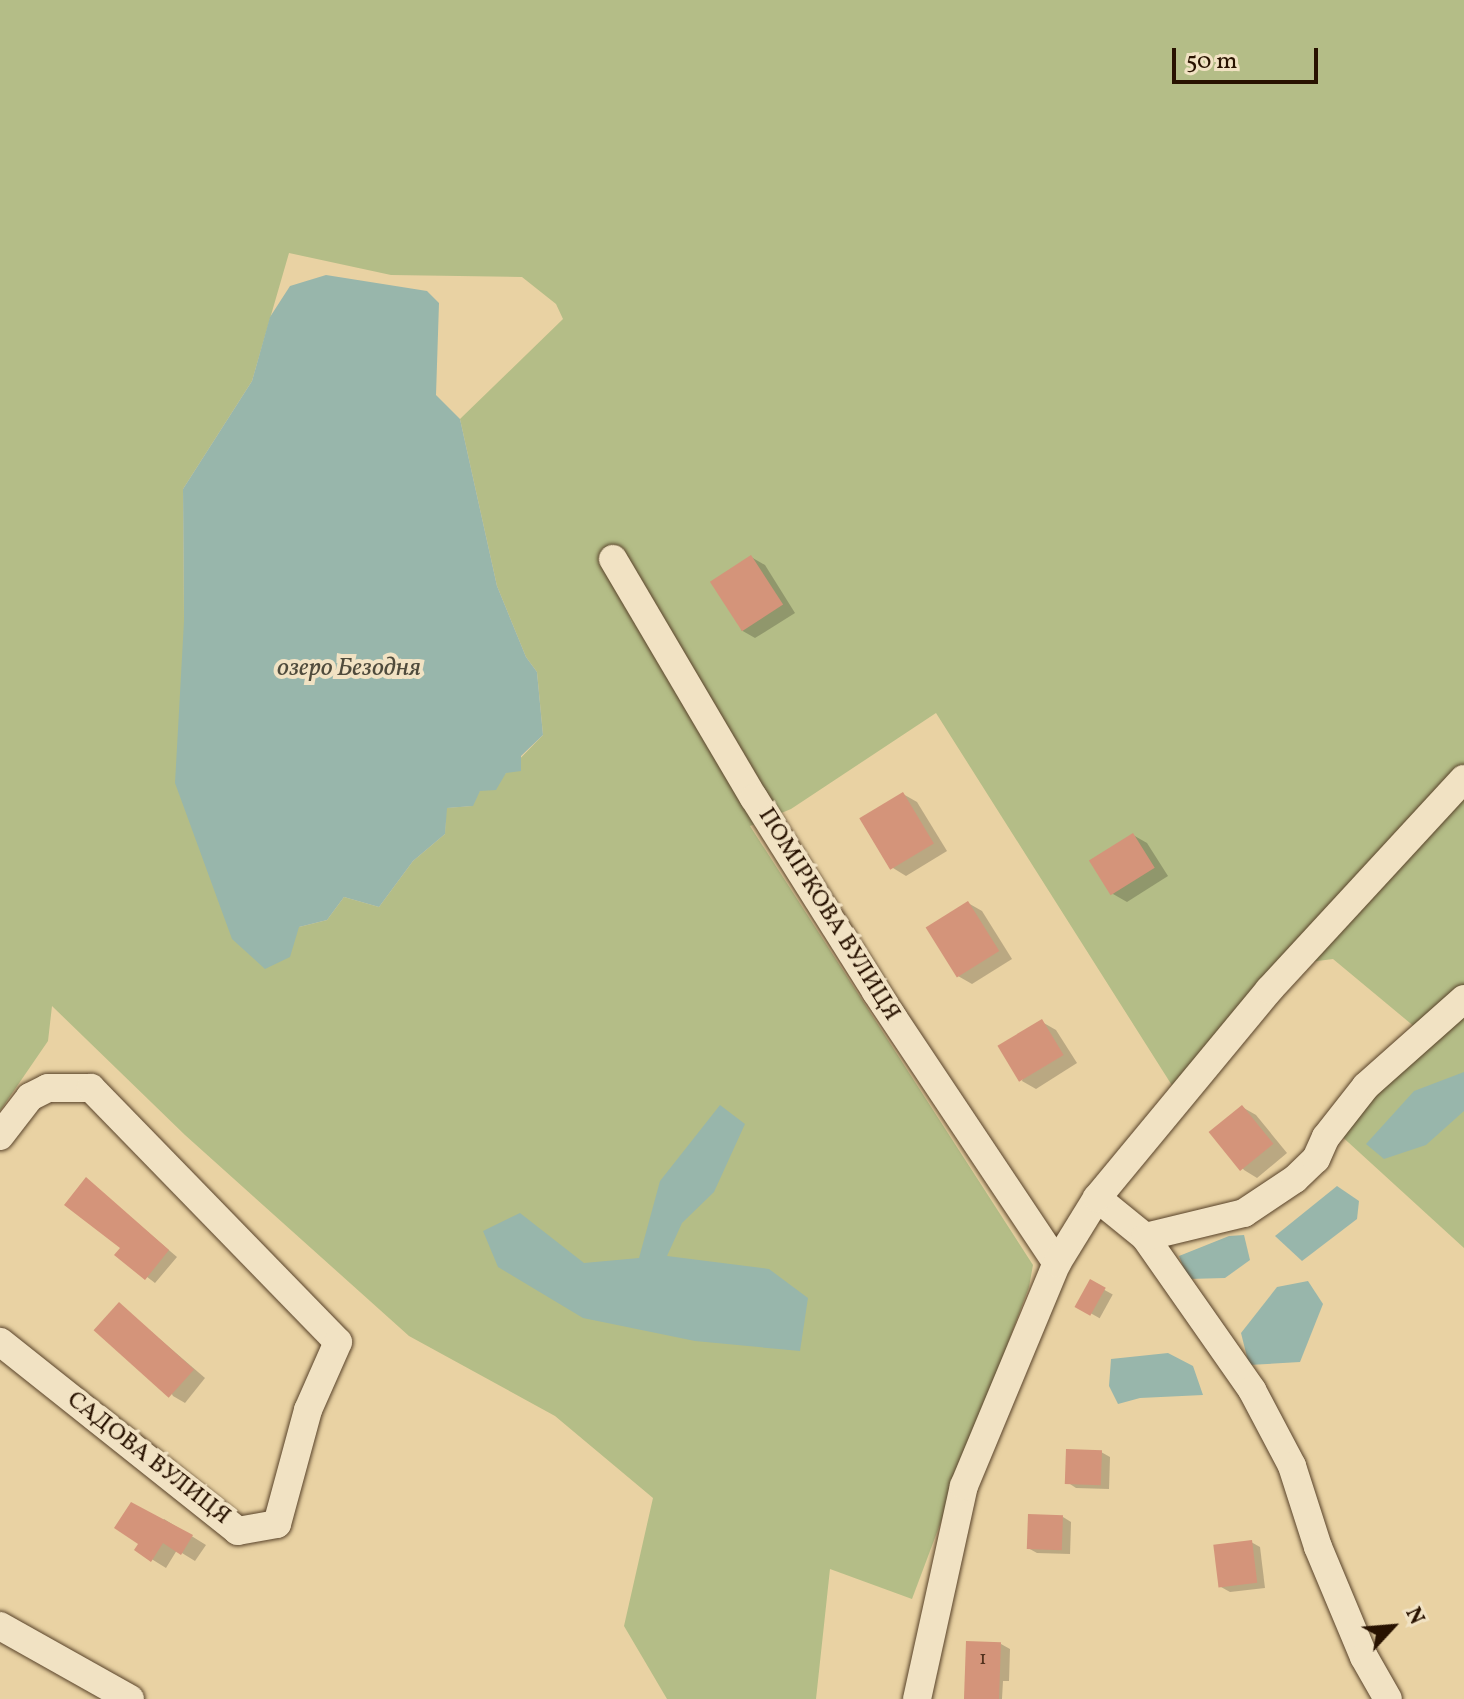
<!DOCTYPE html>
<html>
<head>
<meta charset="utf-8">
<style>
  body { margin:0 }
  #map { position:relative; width:1464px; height:1699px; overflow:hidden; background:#e9d2a3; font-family:Vollkorn,serif }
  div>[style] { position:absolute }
  .green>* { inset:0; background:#b4bd87 }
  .water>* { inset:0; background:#98b6ab }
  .shadow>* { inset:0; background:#0003; transform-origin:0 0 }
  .building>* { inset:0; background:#d4947a; transform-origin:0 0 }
  .roads { filter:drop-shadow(0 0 2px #584229) drop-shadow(0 0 2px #584229) }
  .minor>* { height:28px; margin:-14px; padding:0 14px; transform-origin:14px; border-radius:14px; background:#f1e2c3 }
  span { translate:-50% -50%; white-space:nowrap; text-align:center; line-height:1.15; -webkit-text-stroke:8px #f1e2c3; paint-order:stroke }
  .number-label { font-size:20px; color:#53321e }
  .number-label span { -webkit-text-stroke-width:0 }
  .street-label { font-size:24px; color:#281200 }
  .water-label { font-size:26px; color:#4f4b3c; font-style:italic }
  .north { position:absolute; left:1352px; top:1587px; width:80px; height:80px; -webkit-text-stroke:6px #f1e2c3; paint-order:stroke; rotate:64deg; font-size:22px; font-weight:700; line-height:32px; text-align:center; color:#281200 }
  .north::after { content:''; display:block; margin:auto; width:28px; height:36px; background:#281200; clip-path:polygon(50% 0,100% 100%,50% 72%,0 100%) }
  .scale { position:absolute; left:1172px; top:48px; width:146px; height:36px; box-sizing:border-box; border:4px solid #281200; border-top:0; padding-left:10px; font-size:24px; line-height:28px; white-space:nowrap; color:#281200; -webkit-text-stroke:6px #f1e2c3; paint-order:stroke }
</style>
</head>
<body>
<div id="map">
  <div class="green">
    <div style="clip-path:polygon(evenodd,0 0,1464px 0,1464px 1248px,1337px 1132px,1416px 1028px,1333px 959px,1294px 964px,1173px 1087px,936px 713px,791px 809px,750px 826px,1033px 1265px,1029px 1287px,912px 1599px,830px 1569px,816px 1699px,667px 1699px,624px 1626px,653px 1498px,555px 1416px,409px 1336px,185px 1135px,52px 1006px,48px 1041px,0 1111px,0 0,289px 253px,391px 275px,522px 277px,556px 304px,563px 319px,460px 419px,497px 586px,526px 657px,537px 672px,543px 735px,506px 773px,480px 790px,472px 806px,446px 808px,445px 834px,413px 861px,379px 907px,344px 897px,327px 920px,299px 927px,184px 621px,183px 489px,252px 381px,289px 253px)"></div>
  </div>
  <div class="water">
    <div style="clip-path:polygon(326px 275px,427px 291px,439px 303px,436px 395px,460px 419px,497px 586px,526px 657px,537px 672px,543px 735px,521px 756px,521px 771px,506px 773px,496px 790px,480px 791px,473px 806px,447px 808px,445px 834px,413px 861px,379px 907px,344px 897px,327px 920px,299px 927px,290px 957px,265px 969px,232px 939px,175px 783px,184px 621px,183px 489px,252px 381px,270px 317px,290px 286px)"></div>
    <div style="clip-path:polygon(1464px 1072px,1464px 1111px,1426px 1145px,1384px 1159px,1366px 1144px,1414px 1091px)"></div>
    <div style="clip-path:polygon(720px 1105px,745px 1124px,714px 1192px,682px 1223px,667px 1256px,769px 1269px,808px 1298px,800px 1351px,695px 1341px,583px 1318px,498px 1267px,483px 1231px,520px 1213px,584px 1263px,639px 1258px,660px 1181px)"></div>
    <div style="clip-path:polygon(1337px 1186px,1359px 1201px,1357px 1219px,1302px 1261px,1275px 1236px)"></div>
    <div style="clip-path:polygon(1244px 1235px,1250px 1260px,1225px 1278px,1188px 1279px,1179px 1256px,1229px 1236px)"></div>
    <div style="clip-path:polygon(1308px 1281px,1323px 1304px,1300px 1362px,1249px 1365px,1241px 1333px,1277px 1287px)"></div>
    <div style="clip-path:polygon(1168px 1353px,1193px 1366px,1203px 1395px,1140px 1398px,1118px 1404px,1109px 1386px,1111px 1359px)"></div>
  </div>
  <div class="shadow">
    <div style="clip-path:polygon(751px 557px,765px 565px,795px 613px,755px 638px,741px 630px)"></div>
    <div style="clip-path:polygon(903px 794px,917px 802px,947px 851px,906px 876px,893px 868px)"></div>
    <div style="clip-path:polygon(1133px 835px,1147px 843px,1168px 876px,1127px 902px,1113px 894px)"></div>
    <div style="clip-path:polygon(968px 903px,982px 911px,1012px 959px,972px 984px,958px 976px)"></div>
    <div style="clip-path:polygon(1042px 1022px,1056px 1030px,1077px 1063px,1036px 1089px,1022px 1081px)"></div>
    <div style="clip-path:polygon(1242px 1107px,1256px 1115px,1287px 1153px,1257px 1178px,1244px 1170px,1212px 1132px)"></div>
    <div style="clip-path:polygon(87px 1180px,177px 1257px,155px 1283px,117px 1254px,123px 1248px)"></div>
    <div style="left:1090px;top:1282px;width:26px;height:27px;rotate:29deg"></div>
    <div style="clip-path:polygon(119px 1304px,205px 1378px,185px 1403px,173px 1396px)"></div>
    <div style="clip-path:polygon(1101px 1452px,1110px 1457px,1109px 1489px,1076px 1488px,1067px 1482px)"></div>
    <div style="clip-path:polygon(1063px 1517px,1071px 1522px,1070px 1554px,1037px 1553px,1028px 1548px)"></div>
    <div style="clip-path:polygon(164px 1519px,206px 1545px,195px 1561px,177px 1550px,166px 1568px,137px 1550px)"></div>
    <div style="clip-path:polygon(1251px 1542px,1260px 1547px,1265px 1588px,1230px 1592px,1221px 1587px)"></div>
    <div style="clip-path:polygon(1001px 1644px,1010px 1649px,1009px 1681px,1003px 1681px,1002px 1699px,966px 1699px)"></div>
  </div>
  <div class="building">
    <div style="left:751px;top:555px;width:59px;height:49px;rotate:57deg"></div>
    <div style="left:903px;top:792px;width:60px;height:51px;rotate:59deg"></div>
    <div style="left:1133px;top:833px;width:41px;height:52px;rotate:58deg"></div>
    <div style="left:968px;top:901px;width:59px;height:50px;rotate:58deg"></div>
    <div style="left:1042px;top:1019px;width:42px;height:52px;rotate:59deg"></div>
    <div style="left:1242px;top:1105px;width:50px;height:43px;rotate:51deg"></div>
    <div style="clip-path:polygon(86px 1177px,169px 1250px,145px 1280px,114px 1255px,120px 1248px,64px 1205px)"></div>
    <div style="left:1090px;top:1279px;width:18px;height:32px;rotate:29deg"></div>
    <div style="left:119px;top:1302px;width:101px;height:38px;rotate:42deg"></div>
    <div style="left:1066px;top:1449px;width:36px;height:35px;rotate:2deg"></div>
    <div style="clip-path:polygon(131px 1502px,193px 1535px,181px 1555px,163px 1543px,151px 1562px,134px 1550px,138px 1544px,114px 1528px)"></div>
    <div style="left:1028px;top:1514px;width:35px;height:35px;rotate:2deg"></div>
    <div style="left:1252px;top:1540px;width:43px;height:39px;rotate:83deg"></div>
    <div style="left:966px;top:1641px;width:35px;height:58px;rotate:2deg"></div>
  </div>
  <div class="roads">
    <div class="minor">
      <div style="left:613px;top:559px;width:277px;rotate:59.5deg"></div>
      <div style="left:754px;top:798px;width:229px;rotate:57.8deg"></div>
      <div style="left:876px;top:992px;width:326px;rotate:56.3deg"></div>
      <div style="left:0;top:1136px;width:49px;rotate:-52.4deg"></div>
      <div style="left:30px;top:1097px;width:20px;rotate:-27deg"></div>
      <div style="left:48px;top:1088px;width:43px"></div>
      <div style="left:91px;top:1088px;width:354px;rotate:45.8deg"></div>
      <div style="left:338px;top:1342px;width:74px;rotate:113.8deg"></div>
      <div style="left:308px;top:1410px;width:118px;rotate:105.2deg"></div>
      <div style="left:277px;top:1524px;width:40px;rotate:170deg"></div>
      <div style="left:238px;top:1531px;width:304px;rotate:-141.5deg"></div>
      <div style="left:1097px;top:1198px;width:62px;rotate:39.1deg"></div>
      <div style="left:1145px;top:1237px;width:187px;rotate:55deg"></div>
      <div style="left:1252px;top:1390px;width:86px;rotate:62.2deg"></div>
      <div style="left:1292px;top:1466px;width:85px;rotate:72.2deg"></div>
      <div style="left:1318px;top:1547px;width:119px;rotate:67.3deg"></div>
      <div style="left:1364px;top:1657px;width:48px;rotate:60.3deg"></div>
      <div style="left:1145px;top:1237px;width:102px;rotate:-13.6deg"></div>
      <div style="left:1244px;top:1213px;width:61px;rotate:-33.7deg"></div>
      <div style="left:1295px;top:1179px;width:29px;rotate:-44deg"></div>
      <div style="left:1316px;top:1159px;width:24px;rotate:-66deg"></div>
      <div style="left:1326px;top:1137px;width:65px;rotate:-51.9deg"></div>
      <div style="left:1366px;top:1086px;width:131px;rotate:-41.6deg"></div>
      <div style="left:0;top:1626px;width:149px;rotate:29.3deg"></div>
      <div style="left:917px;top:1699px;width:218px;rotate:-77.6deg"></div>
      <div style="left:964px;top:1486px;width:242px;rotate:-67.4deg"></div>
      <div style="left:1057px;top:1263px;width:76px;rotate:-58.4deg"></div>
      <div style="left:1097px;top:1198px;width:270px;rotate:-50.4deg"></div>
      <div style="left:1269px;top:990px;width:287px;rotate:-47.3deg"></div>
    </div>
  </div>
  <div class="number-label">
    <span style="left:983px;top:1659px">1</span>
  </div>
  <div class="street-label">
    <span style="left:828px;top:915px;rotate:58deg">ПОМІРКОВА ВУЛИЦЯ</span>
    <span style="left:148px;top:1459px;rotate:38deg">САДОВА ВУЛИЦЯ</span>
  </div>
  <div class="water-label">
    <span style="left:349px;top:669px">озеро Безодня</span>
  </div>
  <div class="north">N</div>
  <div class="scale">50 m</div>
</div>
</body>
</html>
